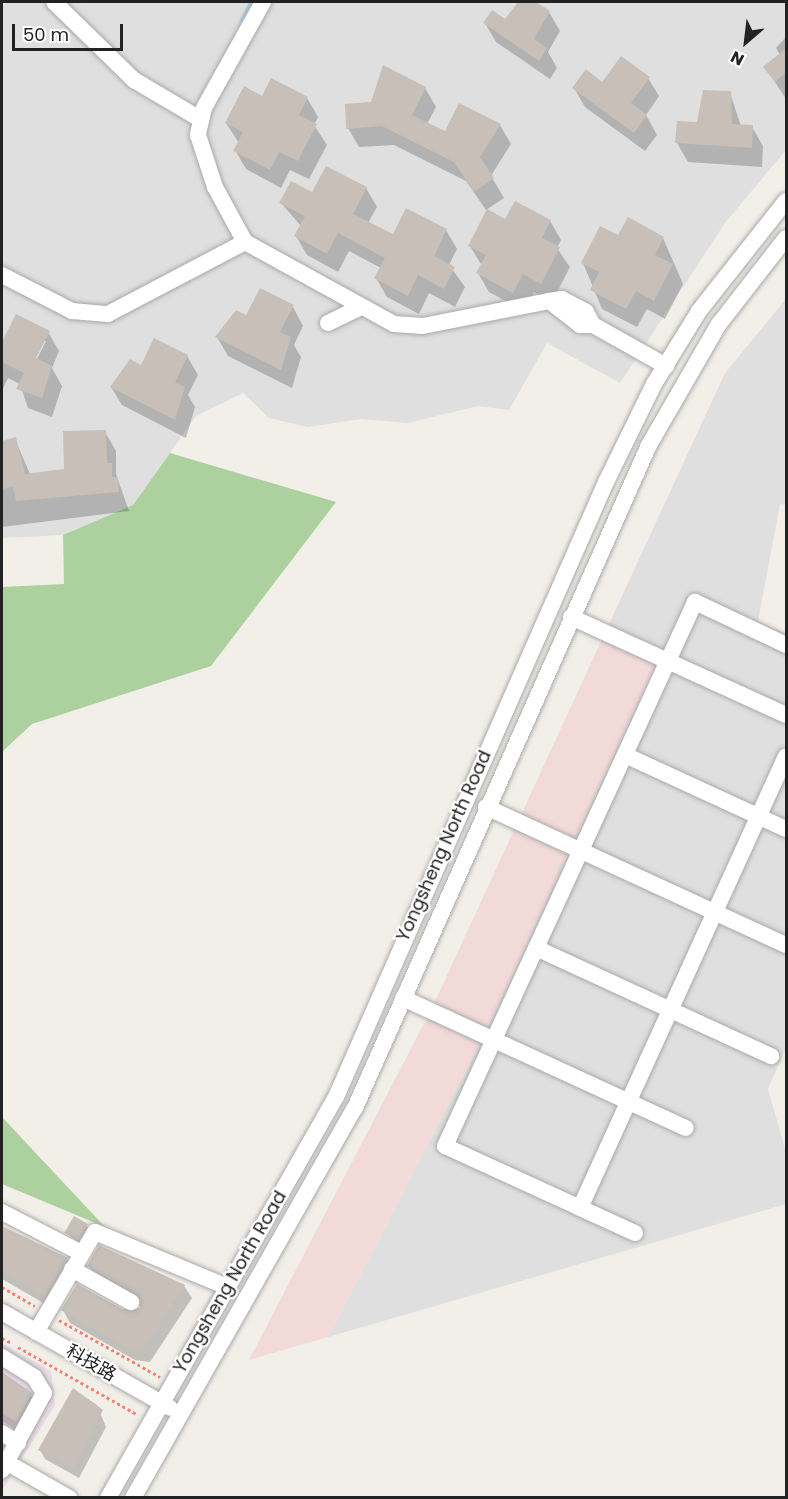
<!DOCTYPE html>
<html>
<head>
<meta charset="utf-8">
<style>
  body { margin:0 }
  #map { position:relative; width:788px; height:1499px; overflow:hidden; background:#f2efe9; font-family:Poppins,"Noto Sans SC",sans-serif }
  div>[style] { position:absolute }
  .residential>* { inset:0; background:#e0dfdf }
  .commercial>* { inset:0; background:#f2dad9 }
  .industrial>* { inset:0; background:#ebdbe8 }
  .forest>* { inset:0; background:#add19e }
  .shadow>* { inset:0; background:#0003 }
  .stream>* { height:4.5px; margin:-2.25px; padding:0 2.25px; transform-origin:2.25px; border-radius:2.25px; background:#aad3df }
  .building>* { inset:0; background:#c7bfb8; transform-origin:0 0 }
  .path>* { height:3px; margin-top:-1.5px; transform-origin:0; background:repeating-linear-gradient(90deg,#fa8072 0 3px,transparent 0 6px) }
  .roads { filter:drop-shadow(0 0 2px #a9a9a9) drop-shadow(0 0 2px #a9a9a9) }
  .minor>* { height:16px; margin:-8px; padding:0 8px; transform-origin:8px; border-radius:8px; background:#fff }
  span { translate:-50% -50%; white-space:nowrap; text-align:center; line-height:1.15; -webkit-text-stroke:4.5px #fff; paint-order:stroke }
  .street-label { font-size:18px; color:#222 }
  .frame { position:absolute; inset:0; border:3px solid #222; pointer-events:none }
  .north { position:absolute; left:716px; top:12px; width:60px; height:60px; -webkit-text-stroke:4px #fff; paint-order:stroke; rotate:208deg; font-size:16px; font-weight:700; line-height:24px; text-align:center; color:#222 }
  .north::after { content:''; display:block; margin:auto; width:21px; height:27px; background:#222; clip-path:polygon(50% 0,100% 100%,50% 72%,0 100%) }
  .scale { position:absolute; left:12px; top:24px; width:111px; height:27px; box-sizing:border-box; border:3px solid #222; border-top:0; padding-left:8px; font-size:18px; line-height:21px; white-space:nowrap; color:#222; -webkit-text-stroke:4px #fff; paint-order:stroke }
</style>
</head>
<body>
<div id="map">
  <div class="residential">
    <div style="clip-path:polygon(2px 2px,786px 2px,786px 150px,725px 223px,620px 383px,547px 343px,509px 410px,478px 406px,408px 423px,361px 419px,308px 427px,269px 418px,243px 393px,196px 416px,133px 505px,63px 535px,2px 538px)"></div>
    <div style="clip-path:polygon(786px 299px,786px 505px,780px 504px,758px 621px,786px 634px,786px 1048px,768px 1089px,786px 1152px,786px 1204px,328px 1337px,484px 1035px,663px 650px,609px 624px,725px 373px)"></div>
  </div>
  <div class="commercial">
    <div style="clip-path:polygon(609px 624px,663px 649px,484px 1035px,328px 1337px,249px 1360px,431px 1010px)"></div>
  </div>
  <div class="industrial">
    <div style="clip-path:polygon(2px 1343px,51px 1371px,55px 1405px,2px 1491px)"></div>
  </div>
  <div class="forest">
    <div style="clip-path:polygon(170px 453px,336px 502px,211px 666px,32px 724px,2px 752px,2px 587px,64px 584px,63px 535px,133px 505px)"></div>
    <div style="clip-path:polygon(2px 1117px,105px 1227px,2px 1184px)"></div>
  </div>
  <div class="shadow">
    <div style="clip-path:polygon(523px 2px,549px 12px,560px 31px,548px 52px,557px 68px,550px 79px,496px 42px,485px 23px,506px 21px)"></div>
    <div style="clip-path:polygon(786px 37px,786px 99px,765px 67px,780px 55px,776px 48px)"></div>
    <div style="clip-path:polygon(648px 78px,659px 96px,646px 115px,657px 135px,645px 151px,585px 107px,574px 88px)"></div>
    <div style="clip-path:polygon(425px 88px,436px 107px,427px 124px,446px 133px,459px 105px,500px 125px,511px 144px,491px 176px,504px 198px,486px 210px,466px 181px,394px 145px,359px 147px,348px 128px,372px 104px)"></div>
    <div style="clip-path:polygon(730px 93px,741px 126px,752px 127px,763px 146px,762px 167px,688px 162px,677px 143px)"></div>
    <div style="clip-path:polygon(262px 98px,307px 98px,318px 117px,314px 125px,327px 145px,309px 179px,290px 170px,281px 188px,246px 169px,235px 150px,239px 143px,226px 123px)"></div>
    <div style="clip-path:polygon(366px 188px,377px 207px,368px 223px,393px 236px,446px 230px,457px 249px,449px 265px,465px 287px,455px 307px,429px 293px,419px 314px,387px 297px,376px 278px,381px 268px,349px 251px,338px 272px,307px 255px,296px 236px,301px 226px,281px 203px)"></div>
    <div style="clip-path:polygon(506px 221px,550px 221px,561px 240px,557px 248px,570px 267px,552px 302px,534px 292px,524px 311px,489px 292px,478px 273px,482px 266px,470px 246px)"></div>
    <div style="clip-path:polygon(663px 238px,683px 284px,665px 319px,647px 309px,637px 327px,602px 309px,583px 263px)"></div>
    <div style="clip-path:polygon(293px 307px,303px 326px,294px 345px,301px 357px,292px 388px,228px 356px,217px 337px,247px 317px)"></div>
    <div style="clip-path:polygon(evenodd,48px 332px,59px 351px,52px 368px,62px 386px,52px 417px,28px 408px,20px 384px,8px 378px,2px 391px,2px 342px,48px 332px,43px 341px,46px 341px,34px 365px,31px 364px,43px 341px)"></div>
    <div style="clip-path:polygon(187px 356px,198px 375px,188px 395px,195px 407px,186px 438px,122px 405px,111px 387px,141px 367px)"></div>
    <div style="clip-path:polygon(105px 432px,116px 451px,116px 474px,129px 511px,2px 527px,2px 442px,15px 439px,30px 474px,65px 470px)"></div>
    <div style="clip-path:polygon(87px 1226px,90px 1232px,82px 1245px,66px 1233px)"></div>
    <div style="clip-path:polygon(2px 1228px,67px 1259px,74px 1271px,52px 1308px,2px 1279px)"></div>
    <div style="clip-path:polygon(100px 1247px,184px 1286px,192px 1298px,150px 1362px,135px 1360px,70px 1323px,63px 1310px,142px 1309px,140px 1303px,96px 1278px,89px 1266px)"></div>
    <div style="clip-path:polygon(2px 1374px,28px 1390px,36px 1403px,23px 1434px,2px 1421px)"></div>
    <div style="clip-path:polygon(74px 1390px,97px 1405px,106px 1427px,79px 1478px,45px 1459px,40px 1450px)"></div>
  </div>
  <div class="stream">
    <div style="left:242px;top:20px;width:20px;rotate:-63deg"></div>
  </div>
  <div class="building">
    <div style="clip-path:polygon(518px 2px,536px 2px,550px 11px,534px 39px,547px 48px,539px 61px,483px 23px,492px 10px,505px 19px)"></div>
    <div style="clip-path:polygon(786px 48px,786px 72px,775px 82px,763px 67px)"></div>
    <div style="clip-path:polygon(621px 56px,650px 77px,631px 103px,647px 115px,634px 133px,572px 88px,586px 69px,602px 82px)"></div>
    <div style="clip-path:polygon(383px 65px,426px 87px,412px 115px,428px 123px,445px 131px,459px 103px,501px 124px,480px 157px,494px 178px,474px 192px,454px 162px,382px 126px,346px 129px,345px 104px,371px 102px)"></div>
    <div style="clip-path:polygon(271px 78px,308px 97px,299px 115px,317px 124px,298px 161px,279px 152px,270px 170px,233px 151px,243px 132px,225px 123px,244px 86px,262px 96px)"></div>
    <div style="clip-path:polygon(703px 90px,731px 91px,732px 124px,753px 125px,752px 148px,675px 143px,677px 121px,697px 122px)"></div>
    <div style="clip-path:polygon(326px 166px,367px 187px,353px 214px,393px 234px,406px 208px,447px 229px,434px 256px,455px 267px,444px 289px,418px 275px,408px 296px,374px 278px,385px 258px,338px 233px,327px 254px,294px 236px,305px 216px,279px 203px,291px 181px,312px 192px)"></div>
    <div style="clip-path:polygon(515px 201px,551px 220px,542px 238px,560px 247px,541px 284px,523px 274px,513px 293px,476px 273px,486px 255px,468px 246px,487px 209px,505px 219px)"></div>
    <div style="clip-path:polygon(628px 217px,664px 237px,655px 255px,673px 264px,654px 301px,636px 291px,626px 309px,590px 290px,599px 272px,581px 263px,600px 226px,618px 235px)"></div>
    <div style="clip-path:polygon(260px 288px,294px 305px,280px 332px,291px 337px,281px 370px,215px 337px,236px 310px,246px 315px)"></div>
    <div style="clip-path:polygon(16px 314px,50px 331px,36px 358px,52px 366px,42px 398px,16px 389px,24px 373px,2px 362px,2px 342px)"></div>
    <div style="clip-path:polygon(154px 338px,188px 355px,175px 382px,185px 387px,175px 420px,110px 387px,130px 359px,141px 365px)"></div>
    <div style="clip-path:polygon(106px 430px,107px 463px,112px 463px,112px 477px,118px 477px,119px 492px,16px 501px,13px 487px,2px 489px,2px 441px,16px 437px,25px 474px,64px 469px,63px 431px)"></div>
    <div style="left:74px;top:1216px;width:16px;height:19px;rotate:30deg"></div>
    <div style="clip-path:polygon(2px 1226px,68px 1258px,45px 1296px,2px 1272px)"></div>
    <div style="clip-path:polygon(99px 1245px,185px 1285px,143px 1350px,127px 1348px,61px 1310px,77px 1284px,126px 1311px,140px 1308px,137px 1293px,87px 1266px)"></div>
    <div style="clip-path:polygon(2px 1372px,32px 1393px,16px 1422px,2px 1413px)"></div>
    <div style="clip-path:polygon(73px 1388px,103px 1410px,73px 1469px,38px 1450px)"></div>
  </div>
  <div class="path">
    <div style="left:2px;top:1287px;width:38px;rotate:30deg"></div>
    <div style="left:59px;top:1320px;width:116px;rotate:29.4deg"></div>
    <div style="left:2px;top:1338px;width:9px;rotate:27deg"></div>
    <div style="left:18px;top:1347px;width:138px;rotate:29.5deg"></div>
  </div>
  <div class="roads">
    <div class="minor">
      <div style="left:54px;top:2px;width:112px;rotate:44.3deg"></div>
      <div style="left:134px;top:80px;width:77px;rotate:30.6deg"></div>
      <div style="left:263px;top:2px;width:121px;rotate:119.1deg"></div>
      <div style="left:204px;top:108px;width:28px;rotate:103deg"></div>
      <div style="left:198px;top:135px;width:55px;rotate:71.9deg"></div>
      <div style="left:215px;top:187px;width:63px;rotate:61.4deg"></div>
      <div style="left:245px;top:242px;width:170px;rotate:28.8deg"></div>
      <div style="left:394px;top:324px;width:29px;rotate:4deg"></div>
      <div style="left:423px;top:326px;width:128px;rotate:-11.2deg"></div>
      <div style="left:549px;top:301px;width:13px;rotate:-9deg"></div>
      <div style="left:562px;top:299px;width:27px;rotate:28deg"></div>
      <div style="left:586px;top:312px;width:15px;rotate:62deg"></div>
      <div style="left:593px;top:325px;width:13px;rotate:180deg"></div>
      <div style="left:580px;top:325px;width:39px;rotate:-142deg"></div>
      <div style="left:2px;top:275px;width:79px;rotate:27.2deg"></div>
      <div style="left:72px;top:311px;width:36px;rotate:5deg"></div>
      <div style="left:108px;top:314px;width:155px;rotate:-27.7deg"></div>
      <div style="left:328px;top:323px;width:37px;rotate:-26deg"></div>
      <div style="left:593px;top:325px;width:84px;rotate:29.3deg"></div>
      <div style="left:571px;top:617px;width:236px;rotate:24.5deg"></div>
      <div style="left:625px;top:755px;width:177px;rotate:24.7deg"></div>
      <div style="left:486px;top:807px;width:330px;rotate:24.7deg"></div>
      <div style="left:536px;top:948px;width:259px;rotate:24.7deg"></div>
      <div style="left:403px;top:998px;width:311px;rotate:24.7deg"></div>
      <div style="left:580px;top:1208px;width:496px;rotate:-65.5deg"></div>
      <div style="left:2px;top:1212px;width:89px;rotate:27.4deg"></div>
      <div style="left:635px;top:1233px;width:209px;rotate:-155.4deg"></div>
      <div style="left:445px;top:1146px;width:599px;rotate:-65.32deg"></div>
      <div style="left:695px;top:602px;width:101px;rotate:25.3deg"></div>
      <div style="left:72px;top:1269px;width:68px;rotate:29.2deg"></div>
      <div style="left:2px;top:1312px;width:193px;rotate:29.7deg"></div>
      <div style="left:36px;top:1332px;width:116px;rotate:-59.5deg"></div>
      <div style="left:95px;top:1232px;width:143px;rotate:22.6deg"></div>
      <div style="left:2px;top:1357px;width:38px;rotate:32deg"></div>
      <div style="left:34px;top:1377px;width:19px;rotate:58deg"></div>
      <div style="left:44px;top:1393px;width:88px;rotate:118.6deg"></div>
      <div style="left:2px;top:1433px;width:19px;rotate:32deg"></div>
      <div style="left:6px;top:1462px;width:73px;rotate:29.7deg"></div>
      <div style="left:108px;top:1498px;width:461px;rotate:-60.4deg"></div>
      <div style="left:336px;top:1097px;width:672px;rotate:-66.3deg"></div>
      <div style="left:606px;top:482px;width:109px;rotate:-63.9deg"></div>
      <div style="left:654px;top:384px;width:86px;rotate:-58.3deg"></div>
      <div style="left:699px;top:311px;width:140px;rotate:-51.7deg"></div>
      <div style="left:133px;top:1498px;width:449px;rotate:-60.4deg"></div>
      <div style="left:355px;top:1108px;width:725px;rotate:-66.09deg"></div>
      <div style="left:649px;top:445px;width:140px;rotate:-60deg"></div>
      <div style="left:719px;top:324px;width:109px;rotate:-52.1deg"></div>
    </div>
  </div>
  <div class="street-label">
    <span style="left:444px;top:846px;rotate:-66deg">Yongsheng North Road</span>
    <span style="left:230px;top:1282px;rotate:-60deg">Yongsheng North Road</span>
    <span style="left:91px;top:1363px;rotate:30deg">科技路</span>
  </div>
  <div class="frame"></div>
  <div class="north">N</div>
  <div class="scale">50 m</div>
</div>
</body>
</html>
